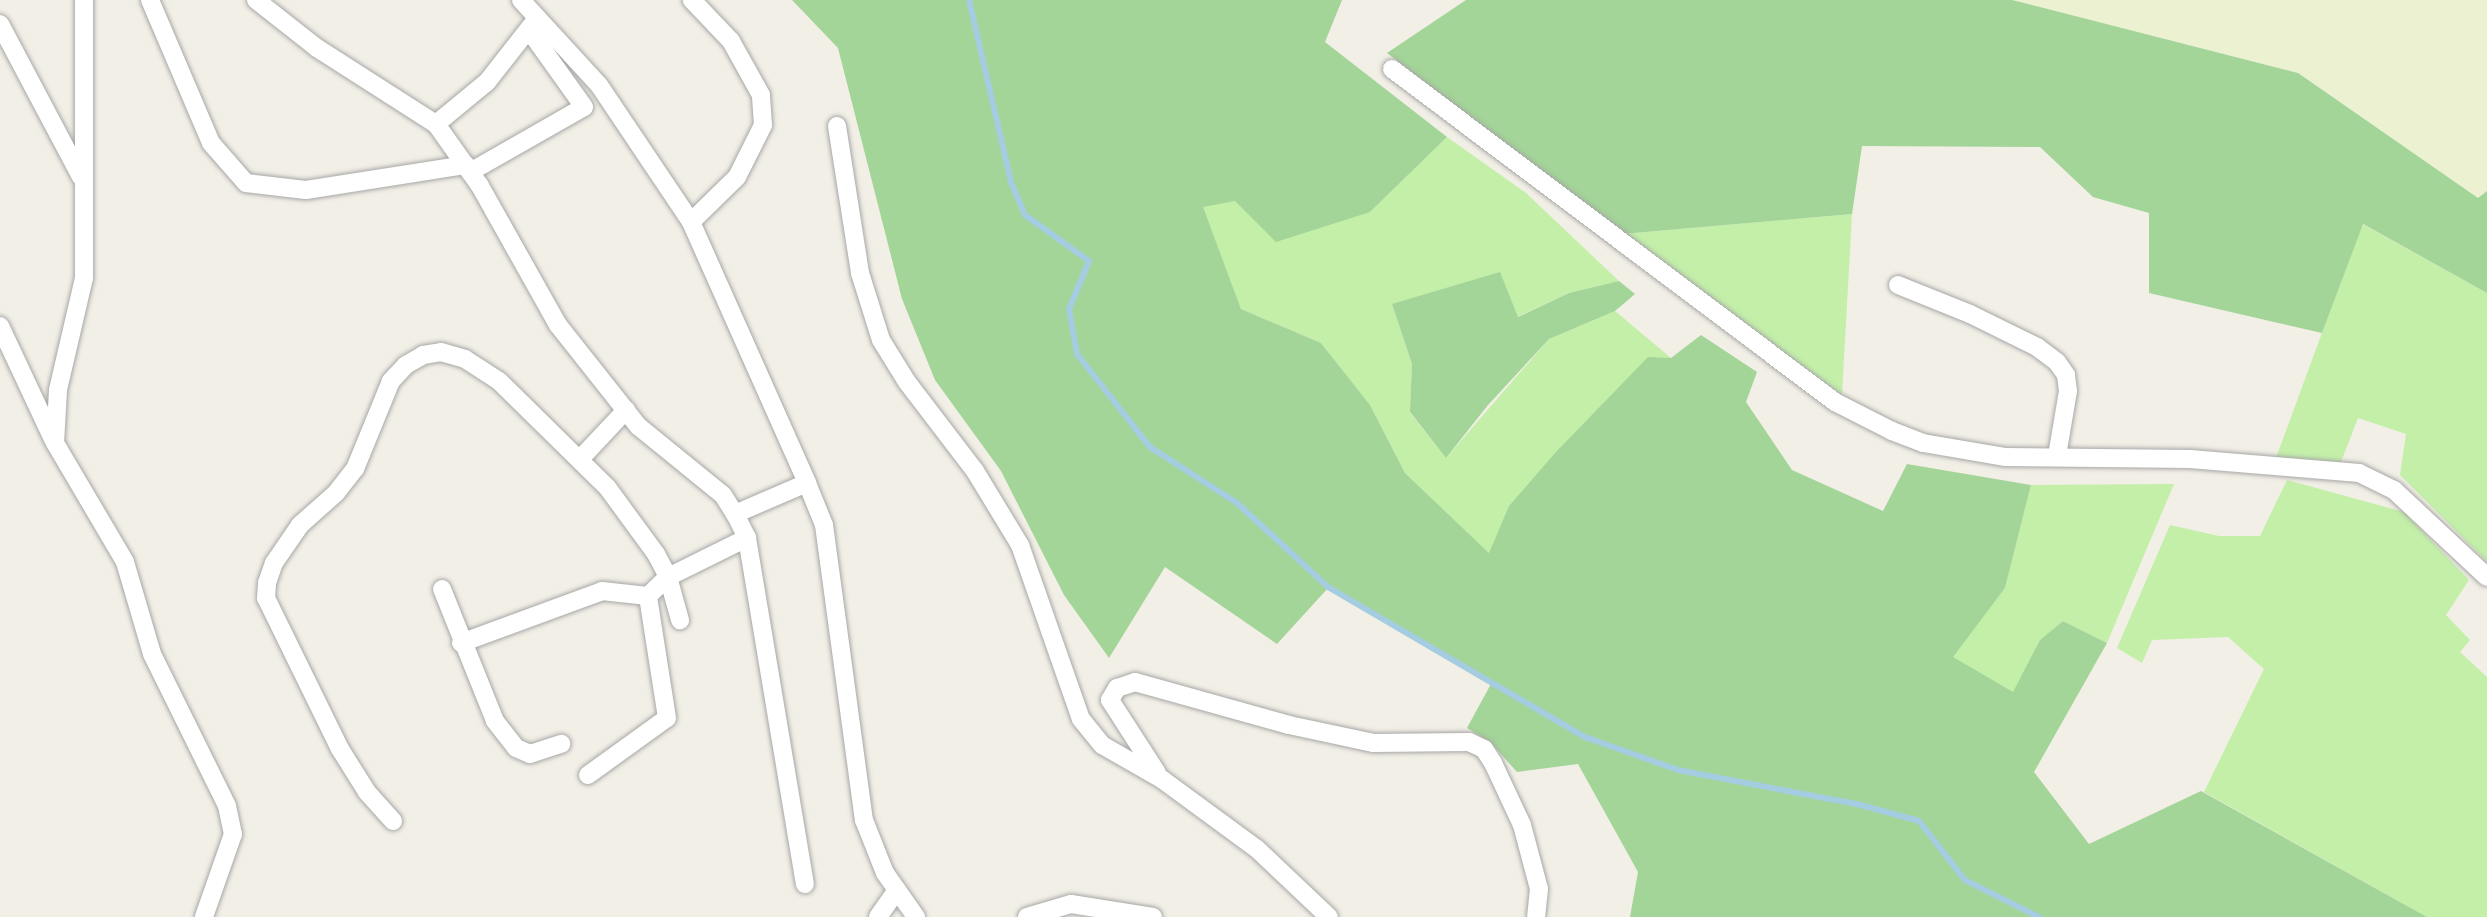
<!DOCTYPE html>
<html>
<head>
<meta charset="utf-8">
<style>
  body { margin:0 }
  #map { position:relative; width:2487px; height:917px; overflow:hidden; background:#f2efe6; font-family:"Nunito Sans",sans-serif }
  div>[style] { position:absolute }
  .farmland>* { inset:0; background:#ebf1d1 }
  .grass>* { inset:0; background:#c3efa9 }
  .forest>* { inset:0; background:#a3d498 }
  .stream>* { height:6px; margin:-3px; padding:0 3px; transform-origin:3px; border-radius:3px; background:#a4cde2 }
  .roads { filter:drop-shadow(0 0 2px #a7a7a7) drop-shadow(0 0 2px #a7a7a7) }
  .minor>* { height:18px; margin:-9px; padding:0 9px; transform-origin:9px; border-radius:9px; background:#fff }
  span { translate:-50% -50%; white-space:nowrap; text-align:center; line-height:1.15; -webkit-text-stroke:8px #fff; paint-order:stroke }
</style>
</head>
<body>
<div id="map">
  <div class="farmland">
    <div style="clip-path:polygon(2012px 0,2487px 0,2487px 191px,2478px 198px,2298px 73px)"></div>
  </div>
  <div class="grass">
    <div style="clip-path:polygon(1447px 137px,1526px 193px,1619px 281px,1569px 293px,1517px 317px,1392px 304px,1412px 364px,1410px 413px,1446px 458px,1549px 339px,1615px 311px,1671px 358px,1509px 506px,1490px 554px,1405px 473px,1370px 405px,1321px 343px,1241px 309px,1202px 206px,1235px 201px,1370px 212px)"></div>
    <div style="clip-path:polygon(1852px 214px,1842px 395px,1622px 234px)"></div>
    <div style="clip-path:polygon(2362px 224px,2487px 293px,2487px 562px,2400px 475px,2406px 434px,2358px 418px,2341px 462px,2276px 458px)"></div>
    <div style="clip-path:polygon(2287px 480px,2404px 512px,2469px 580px,2446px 615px,2470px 640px,2460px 652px,2487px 677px,2487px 917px,2427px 917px,2204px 792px,2264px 669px,2228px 637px,2152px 640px,2142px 663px,2117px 648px,2170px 525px,2219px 536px,2260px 536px)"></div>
    <div style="clip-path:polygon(2174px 484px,2107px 643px,2063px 621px,2040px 640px,2014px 693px,1952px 657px,2005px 588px,2031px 485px)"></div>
  </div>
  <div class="forest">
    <div style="clip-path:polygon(792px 0,1342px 0,1325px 42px,1447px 137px,1370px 212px,1276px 242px,1235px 201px,1203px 207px,1241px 309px,1321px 343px,1370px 405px,1405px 473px,1489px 553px,1509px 506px,1556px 452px,1648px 357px,1671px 358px,1701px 335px,1757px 372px,1746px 402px,1792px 470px,1883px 511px,1907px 464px,2031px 485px,2005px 588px,1953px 657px,2013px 692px,2040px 640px,2063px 621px,2107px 643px,2034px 772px,2089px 844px,2201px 791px,2427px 917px,1630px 917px,1638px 872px,1578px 764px,1517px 772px,1491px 743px,1467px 728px,1492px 682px,1328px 588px,1277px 644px,1165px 567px,1109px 658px,1064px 595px,1001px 471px,935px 380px,902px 299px,838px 48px)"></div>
    <div style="clip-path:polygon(1466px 0,2012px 0,2298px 73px,2478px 198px,2487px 191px,2487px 293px,2363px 224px,2322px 333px,2149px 293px,2149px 213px,2093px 197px,2040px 147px,1862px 146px,1852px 214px,1622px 234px,1387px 53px)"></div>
    <div style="clip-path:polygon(1500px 272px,1518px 317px,1569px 293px,1619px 281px,1635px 294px,1615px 311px,1549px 339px,1488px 405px,1446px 458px,1410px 412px,1412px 364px,1392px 304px)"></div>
  </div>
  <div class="stream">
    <div style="left:969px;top:0;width:187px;rotate:77deg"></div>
    <div style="left:1011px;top:182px;width:36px;rotate:67deg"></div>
    <div style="left:1025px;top:215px;width:79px;rotate:35.7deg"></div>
    <div style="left:1089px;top:261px;width:52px;rotate:112.6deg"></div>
    <div style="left:1069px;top:309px;width:46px;rotate:79.9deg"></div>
    <div style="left:1077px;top:354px;width:118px;rotate:51.9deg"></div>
    <div style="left:1150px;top:447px;width:103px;rotate:32.8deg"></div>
    <div style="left:1237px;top:503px;width:124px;rotate:42.7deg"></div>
    <div style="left:1328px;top:587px;width:298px;rotate:30.3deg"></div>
    <div style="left:1585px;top:737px;width:99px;rotate:19.5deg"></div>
    <div style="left:1678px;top:770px;width:182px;rotate:10.8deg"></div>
    <div style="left:1857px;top:804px;width:64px;rotate:15.3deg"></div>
    <div style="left:1919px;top:821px;width:75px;rotate:52.1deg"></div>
    <div style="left:1965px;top:880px;width:83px;rotate:26.6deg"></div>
  </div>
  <div class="roads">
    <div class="minor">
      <div style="left:84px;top:0;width:278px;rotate:90deg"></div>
      <div style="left:84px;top:278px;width:115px;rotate:103.1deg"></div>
      <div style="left:58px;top:390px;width:53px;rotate:93.2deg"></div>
      <div style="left:55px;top:443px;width:138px;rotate:59.5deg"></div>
      <div style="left:125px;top:562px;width:96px;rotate:73.6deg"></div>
      <div style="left:152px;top:654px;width:169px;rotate:63.7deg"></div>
      <div style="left:227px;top:806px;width:29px;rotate:78deg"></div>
      <div style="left:233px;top:834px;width:88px;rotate:109.3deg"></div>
      <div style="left:150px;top:0;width:155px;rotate:66.9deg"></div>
      <div style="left:211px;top:143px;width:53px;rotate:48.8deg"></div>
      <div style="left:246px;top:183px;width:60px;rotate:6.7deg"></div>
      <div style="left:306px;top:190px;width:162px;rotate:-8.9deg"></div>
      <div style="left:256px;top:0;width:78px;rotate:38.2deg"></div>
      <div style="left:317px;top:48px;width:141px;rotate:32.6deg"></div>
      <div style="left:436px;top:124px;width:76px;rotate:54.6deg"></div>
      <div style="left:480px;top:186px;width:159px;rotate:60.7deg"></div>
      <div style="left:558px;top:325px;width:129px;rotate:51.6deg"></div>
      <div style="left:638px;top:426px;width:109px;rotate:39.1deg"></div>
      <div style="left:723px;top:495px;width:22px;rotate:58deg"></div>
      <div style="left:735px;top:514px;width:27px;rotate:63deg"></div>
      <div style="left:747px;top:538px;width:351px;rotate:80.5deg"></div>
      <div style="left:521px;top:0;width:115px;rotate:47.5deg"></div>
      <div style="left:599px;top:85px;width:165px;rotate:56.1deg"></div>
      <div style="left:691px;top:222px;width:286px;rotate:66deg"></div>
      <div style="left:807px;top:483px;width:45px;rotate:68deg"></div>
      <div style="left:824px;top:525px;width:298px;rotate:82.3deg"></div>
      <div style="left:864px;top:820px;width:57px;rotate:68.4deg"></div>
      <div style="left:885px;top:873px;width:54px;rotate:54.8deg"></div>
      <div style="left:0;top:24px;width:173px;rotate:62.1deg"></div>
      <div style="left:1392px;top:69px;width:554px;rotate:36.93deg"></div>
      <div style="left:1835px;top:402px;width:64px;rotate:27deg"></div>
      <div style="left:1892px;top:431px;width:33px;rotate:21deg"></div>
      <div style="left:1923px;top:443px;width:84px;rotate:9.6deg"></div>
      <div style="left:2006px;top:457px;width:184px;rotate:0.6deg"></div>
      <div style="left:2190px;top:459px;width:170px;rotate:4.7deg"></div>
      <div style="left:2359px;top:473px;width:39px;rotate:26deg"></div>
      <div style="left:2394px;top:490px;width:127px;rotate:43.1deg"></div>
      <div style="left:436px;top:124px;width:66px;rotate:-39.5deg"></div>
      <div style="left:487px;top:82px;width:76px;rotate:-51.9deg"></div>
      <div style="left:837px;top:126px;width:149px;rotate:81.1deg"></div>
      <div style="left:860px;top:273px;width:70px;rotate:72.6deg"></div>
      <div style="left:881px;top:340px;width:49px;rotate:58.2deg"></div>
      <div style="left:907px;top:382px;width:112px;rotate:52.6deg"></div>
      <div style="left:975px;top:471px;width:87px;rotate:58.7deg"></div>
      <div style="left:1020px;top:545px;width:184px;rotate:70.7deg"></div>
      <div style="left:1081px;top:719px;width:33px;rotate:51deg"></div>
      <div style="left:1102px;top:745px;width:70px;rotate:29.8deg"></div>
      <div style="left:1163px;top:780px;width:117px;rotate:36.3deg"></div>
      <div style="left:1257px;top:849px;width:99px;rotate:43.4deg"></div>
      <div style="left:470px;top:172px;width:131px;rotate:-29.7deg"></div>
      <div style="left:584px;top:107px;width:95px;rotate:-125.5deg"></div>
      <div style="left:691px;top:222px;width:64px;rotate:-44.4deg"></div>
      <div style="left:737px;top:177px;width:58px;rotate:-63.4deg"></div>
      <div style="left:763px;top:125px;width:30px;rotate:-94deg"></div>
      <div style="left:761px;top:95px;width:62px;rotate:-119.1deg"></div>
      <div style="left:731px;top:41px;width:57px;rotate:-133.6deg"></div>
      <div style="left:1898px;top:285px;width:78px;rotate:21.9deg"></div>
      <div style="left:1970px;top:314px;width:75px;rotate:26.2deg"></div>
      <div style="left:2037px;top:347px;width:25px;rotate:37deg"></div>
      <div style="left:2057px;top:362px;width:16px;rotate:55deg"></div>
      <div style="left:2066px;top:375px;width:16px;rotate:83deg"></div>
      <div style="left:2068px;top:391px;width:66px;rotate:99.6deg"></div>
      <div style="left:0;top:326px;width:125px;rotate:64.9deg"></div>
      <div style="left:581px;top:458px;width:66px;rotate:-46.8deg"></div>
      <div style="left:735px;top:514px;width:78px;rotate:-23.3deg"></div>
      <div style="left:442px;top:589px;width:142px;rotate:68.1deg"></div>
      <div style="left:495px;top:721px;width:34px;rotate:52deg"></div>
      <div style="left:516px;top:748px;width:15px;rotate:23deg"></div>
      <div style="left:530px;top:754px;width:33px;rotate:-18deg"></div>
      <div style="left:461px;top:643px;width:150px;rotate:-20.2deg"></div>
      <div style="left:602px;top:591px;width:46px;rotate:6.2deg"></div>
      <div style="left:648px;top:596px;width:28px;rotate:-44deg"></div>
      <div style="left:668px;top:577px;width:88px;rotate:-26.3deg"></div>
      <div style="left:1157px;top:773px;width:87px;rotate:-122.8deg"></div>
      <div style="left:1110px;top:700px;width:14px;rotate:-60deg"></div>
      <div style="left:1117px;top:688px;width:19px;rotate:-18deg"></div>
      <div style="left:1135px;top:682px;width:160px;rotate:15.6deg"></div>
      <div style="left:1289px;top:725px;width:87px;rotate:12deg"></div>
      <div style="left:1374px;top:743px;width:95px;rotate:-0.6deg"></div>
      <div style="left:1469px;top:742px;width:17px;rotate:25deg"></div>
      <div style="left:1484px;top:749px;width:17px;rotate:57deg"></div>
      <div style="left:1493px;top:763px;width:68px;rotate:64.9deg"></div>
      <div style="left:1522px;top:825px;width:66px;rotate:75.1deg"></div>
      <div style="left:1539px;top:889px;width:28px;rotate:96deg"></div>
      <div style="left:588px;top:775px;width:97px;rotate:-35.8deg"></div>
      <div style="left:667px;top:718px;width:123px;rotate:-98.9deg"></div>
      <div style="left:393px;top:821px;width:39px;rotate:-132deg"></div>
      <div style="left:367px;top:792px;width:51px;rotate:-122.1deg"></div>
      <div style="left:340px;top:749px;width:168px;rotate:-116.1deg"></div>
      <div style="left:266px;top:598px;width:15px;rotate:-86deg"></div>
      <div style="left:267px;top:583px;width:21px;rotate:-71deg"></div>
      <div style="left:274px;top:563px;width:46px;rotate:-55.6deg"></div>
      <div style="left:300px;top:525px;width:48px;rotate:-41.6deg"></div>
      <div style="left:336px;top:493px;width:31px;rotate:-52deg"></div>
      <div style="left:355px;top:469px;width:95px;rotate:-67.8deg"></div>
      <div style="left:391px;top:381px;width:22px;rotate:-47deg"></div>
      <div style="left:406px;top:365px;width:20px;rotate:-30deg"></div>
      <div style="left:423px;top:355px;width:18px;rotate:-9deg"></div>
      <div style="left:441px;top:352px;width:25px;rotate:16deg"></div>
      <div style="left:465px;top:359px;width:40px;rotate:32.9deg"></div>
      <div style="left:499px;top:381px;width:151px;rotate:44.5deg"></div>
      <div style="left:607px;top:487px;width:83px;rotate:53.8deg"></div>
      <div style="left:656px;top:554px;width:26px;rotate:62deg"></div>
      <div style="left:668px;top:577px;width:45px;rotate:74.4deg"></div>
      <div style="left:878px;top:917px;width:33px;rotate:-55deg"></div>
      <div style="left:1027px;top:917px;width:46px;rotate:-16.5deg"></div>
      <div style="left:1071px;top:904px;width:83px;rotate:9deg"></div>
    </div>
  </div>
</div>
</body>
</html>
